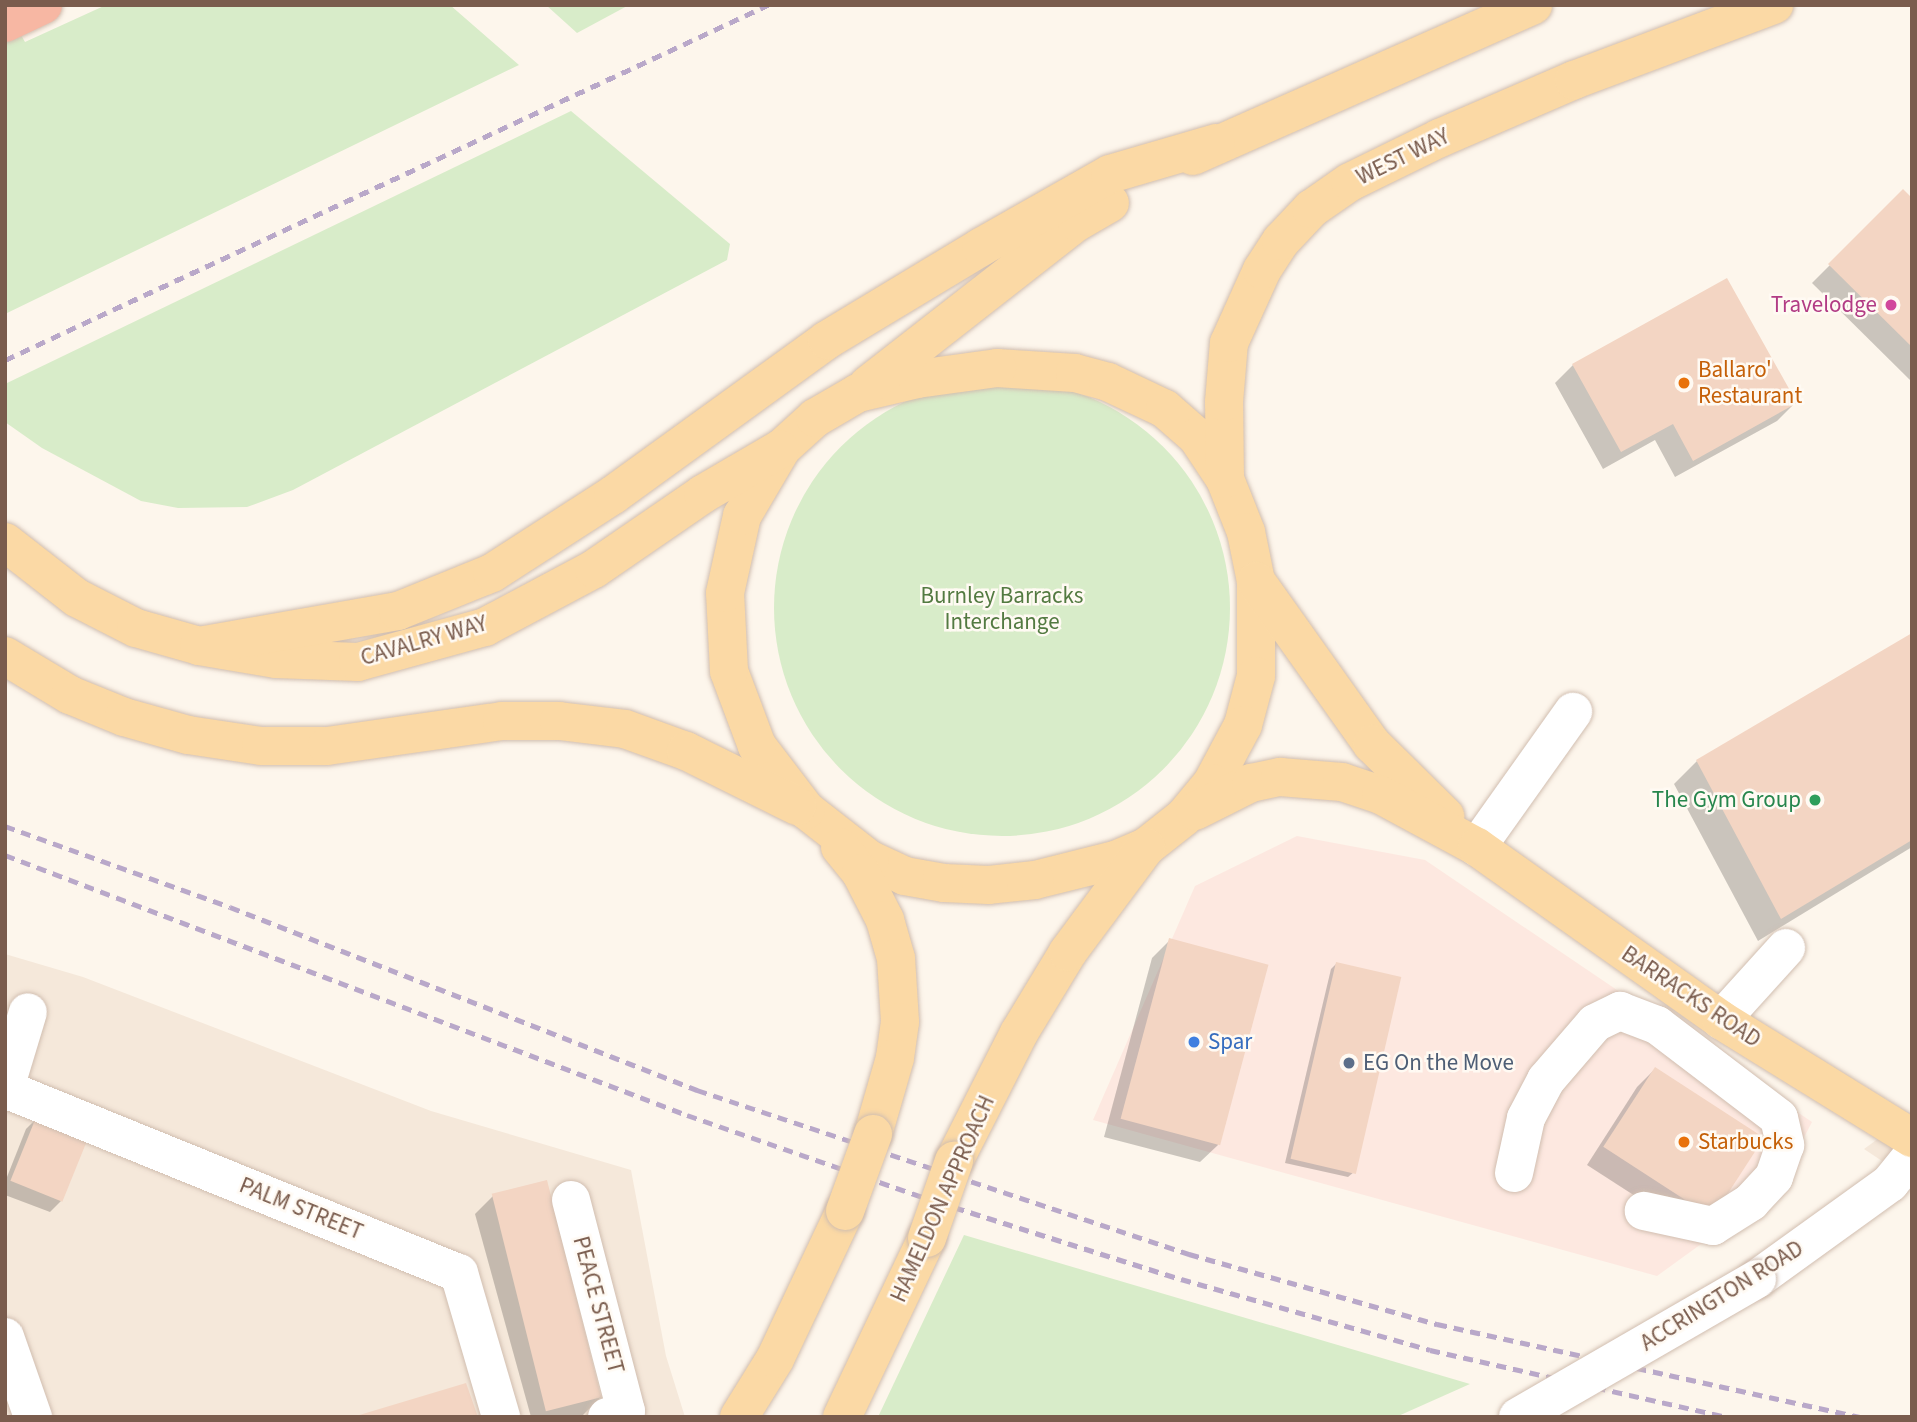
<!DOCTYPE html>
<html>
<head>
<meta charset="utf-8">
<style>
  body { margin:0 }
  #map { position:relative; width:1917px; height:1422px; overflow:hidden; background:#fdf6ec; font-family:"Source Sans 3",sans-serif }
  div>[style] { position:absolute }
  .residential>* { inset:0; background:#f5e8da }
  .commercial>* { inset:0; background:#fde8e0 }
  .green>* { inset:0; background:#d8ecc9 }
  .round { border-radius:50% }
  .shadow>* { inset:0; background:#0003 }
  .building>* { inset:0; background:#f3d5c3; transform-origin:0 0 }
  .roads { filter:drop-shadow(0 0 2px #d1beb0) drop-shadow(0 0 2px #d1beb0) }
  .minor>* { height:38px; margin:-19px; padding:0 19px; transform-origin:19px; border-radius:19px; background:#fff }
  .major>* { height:38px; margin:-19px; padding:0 19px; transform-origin:19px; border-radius:19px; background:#fbd9a5 }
  .highway>* { height:38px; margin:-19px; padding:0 19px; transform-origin:19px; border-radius:19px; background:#f7b7a3 }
  .rail>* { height:5px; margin-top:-2.5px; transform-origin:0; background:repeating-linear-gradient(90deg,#b9a8c9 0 10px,transparent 0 17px) }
  .bridges { filter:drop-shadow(0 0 2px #d1beb0) drop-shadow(0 0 2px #d1beb0) }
  .minor-bridge>* { height:38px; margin:-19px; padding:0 19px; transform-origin:19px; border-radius:19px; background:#fff }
  .major-bridge>* { height:38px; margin:-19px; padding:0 19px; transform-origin:19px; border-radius:19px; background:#fbd9a5 }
  .dots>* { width:19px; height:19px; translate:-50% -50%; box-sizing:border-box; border:4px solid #fffaf3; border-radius:50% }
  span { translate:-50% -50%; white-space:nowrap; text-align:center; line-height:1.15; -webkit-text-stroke:5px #fffaf3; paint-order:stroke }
  .street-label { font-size:23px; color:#7a5c4d }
  .hotel-label { font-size:23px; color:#b23c85 }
  .right { translate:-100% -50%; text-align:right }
  .food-label { font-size:23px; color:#c56008 }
  .left { translate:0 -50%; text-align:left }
  .park-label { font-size:23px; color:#537a41 }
  .leisure-label { font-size:23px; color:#27864d }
  .shop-label { font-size:23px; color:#366cbe }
  .service-label { font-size:23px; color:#4e5e75 }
  .frame { position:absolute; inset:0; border:7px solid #7a5c4d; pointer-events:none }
</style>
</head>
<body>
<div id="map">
  <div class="residential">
    <div style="clip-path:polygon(5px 954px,83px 977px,431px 1111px,631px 1170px,666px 1356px,685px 1417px,5px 1417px)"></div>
    <div style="clip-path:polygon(1912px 1114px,1912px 1181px,1864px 1149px)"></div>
  </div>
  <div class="commercial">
    <div style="clip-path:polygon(1297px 836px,1425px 860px,1812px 1122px,1777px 1189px,1657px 1276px,1093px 1120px,1195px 886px)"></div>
  </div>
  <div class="green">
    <div style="clip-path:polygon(106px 5px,450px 5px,519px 65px,5px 314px,5px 43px,21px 35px,25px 42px)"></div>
    <div style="clip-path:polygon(546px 5px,629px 5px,577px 33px)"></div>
    <div style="clip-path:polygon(571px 111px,730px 244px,727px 260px,293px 490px,247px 507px,178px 508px,141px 501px,42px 448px,5px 422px,5px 384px)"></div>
    <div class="round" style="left:774px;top:380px;width:456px;height:456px"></div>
    <div style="clip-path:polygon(964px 1235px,1470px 1384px,1396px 1417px,878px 1417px)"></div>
  </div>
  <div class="shadow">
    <div style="clip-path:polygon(1903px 192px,1912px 200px,1912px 382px,1812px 283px)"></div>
    <div style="clip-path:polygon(1573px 365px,1795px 403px,1777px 421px,1675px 477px,1655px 440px,1603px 469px,1555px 383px)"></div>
    <div style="clip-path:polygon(1912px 635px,1912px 847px,1758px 941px,1674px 784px,1697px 761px)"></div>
    <div style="clip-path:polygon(1170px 940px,1218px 1145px,1200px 1162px,1104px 1137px,1152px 958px)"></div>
    <div style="clip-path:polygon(1336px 964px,1354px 1172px,1348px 1177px,1285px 1163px,1331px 969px)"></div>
    <div style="clip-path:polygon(1655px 1069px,1762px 1138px,1694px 1234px,1587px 1165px,1637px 1087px)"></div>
    <div style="clip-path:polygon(38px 1117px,87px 1137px,62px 1200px,50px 1212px,5px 1195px,5px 1182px,26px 1129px)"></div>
    <div style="clip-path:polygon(493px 1196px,601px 1397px,583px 1415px,531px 1417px,475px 1214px)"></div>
  </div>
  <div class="building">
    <div style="clip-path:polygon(1903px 189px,1912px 198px,1912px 347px,1828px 264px)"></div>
    <div style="clip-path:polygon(1727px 278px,1797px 403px,1693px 461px,1673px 424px,1621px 452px,1572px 364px)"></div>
    <div style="clip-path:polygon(1912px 633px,1912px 840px,1781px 919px,1696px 760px)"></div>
    <div style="left:1169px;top:938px;width:103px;height:187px;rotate:15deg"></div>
    <div style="left:1336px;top:962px;width:67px;height:202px;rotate:13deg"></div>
    <div style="left:1655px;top:1067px;width:130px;height:95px;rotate:33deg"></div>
    <div style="left:37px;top:1115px;width:56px;height:71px;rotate:22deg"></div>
    <div style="left:547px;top:1180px;width:224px;height:57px;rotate:76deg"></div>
    <div style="clip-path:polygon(466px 1383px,478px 1417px,356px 1417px,356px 1416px)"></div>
  </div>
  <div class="roads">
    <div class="minor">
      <div style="left:1477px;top:847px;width:166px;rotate:-54.6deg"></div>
      <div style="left:1721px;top:1020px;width:97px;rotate:-47.9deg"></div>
      <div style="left:5px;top:1088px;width:79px;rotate:-73.2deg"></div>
      <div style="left:5px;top:1089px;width:490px;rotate:22.1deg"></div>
      <div style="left:459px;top:1273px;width:150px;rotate:73.7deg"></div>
      <div style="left:1514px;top:1173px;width:56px;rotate:-77.7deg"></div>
      <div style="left:1526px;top:1118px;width:43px;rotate:-62.2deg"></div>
      <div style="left:1546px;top:1080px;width:75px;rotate:-49.3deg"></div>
      <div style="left:1595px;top:1023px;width:28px;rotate:-26deg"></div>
      <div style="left:1620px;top:1011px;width:40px;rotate:21deg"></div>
      <div style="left:1657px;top:1025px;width:153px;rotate:37.3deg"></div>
      <div style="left:1779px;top:1118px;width:28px;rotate:77deg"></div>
      <div style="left:1785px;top:1145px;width:34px;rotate:109deg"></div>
      <div style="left:1774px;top:1177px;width:34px;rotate:133deg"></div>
      <div style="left:1751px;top:1202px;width:45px;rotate:147.7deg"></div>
      <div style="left:1713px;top:1226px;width:71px;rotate:-167.7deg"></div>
      <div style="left:571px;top:1200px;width:218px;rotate:75.4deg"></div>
      <div style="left:626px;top:1411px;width:20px;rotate:162deg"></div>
      <div style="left:1757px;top:1279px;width:164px;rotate:-35.8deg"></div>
      <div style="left:1890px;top:1183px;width:35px;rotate:-51deg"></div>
      <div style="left:5px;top:1337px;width:85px;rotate:70.7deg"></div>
    </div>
    <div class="major">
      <div style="left:1193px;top:156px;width:372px;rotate:-23.9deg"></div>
      <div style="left:997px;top:368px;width:78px;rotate:3.7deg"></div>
      <div style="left:1075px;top:373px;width:34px;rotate:15deg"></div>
      <div style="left:1108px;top:382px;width:63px;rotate:25.3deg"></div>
      <div style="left:1165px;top:409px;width:43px;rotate:41.2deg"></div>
      <div style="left:1197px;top:437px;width:50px;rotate:56.3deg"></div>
      <div style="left:1225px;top:479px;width:57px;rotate:68.4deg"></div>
      <div style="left:1246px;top:532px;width:50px;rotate:78.5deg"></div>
      <div style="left:1256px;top:581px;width:95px;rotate:90deg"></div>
      <div style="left:1256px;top:676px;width:51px;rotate:104.9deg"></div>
      <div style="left:1243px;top:725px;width:66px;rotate:118.1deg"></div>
      <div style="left:1212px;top:783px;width:44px;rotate:129.5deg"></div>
      <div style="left:1184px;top:817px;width:48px;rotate:141.7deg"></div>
      <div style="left:1146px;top:847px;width:34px;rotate:157deg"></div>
      <div style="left:1115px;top:860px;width:82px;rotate:166deg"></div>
      <div style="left:1035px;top:880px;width:46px;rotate:173.8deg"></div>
      <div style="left:989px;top:885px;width:45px;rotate:-177.5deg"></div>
      <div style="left:944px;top:883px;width:40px;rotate:-170deg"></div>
      <div style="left:905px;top:876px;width:38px;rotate:-155deg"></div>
      <div style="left:870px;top:860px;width:81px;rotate:-142deg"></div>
      <div style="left:806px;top:810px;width:81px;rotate:-127.4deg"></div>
      <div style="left:757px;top:746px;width:80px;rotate:-110.5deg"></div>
      <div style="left:729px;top:671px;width:78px;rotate:-92.9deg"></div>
      <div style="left:725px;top:593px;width:79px;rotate:-77.6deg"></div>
      <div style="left:742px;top:516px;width:79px;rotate:-59.5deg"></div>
      <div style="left:782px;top:448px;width:45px;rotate:-42.3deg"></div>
      <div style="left:815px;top:418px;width:50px;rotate:-30.2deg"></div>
      <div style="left:858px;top:393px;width:61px;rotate:-13.3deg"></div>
      <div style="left:917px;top:379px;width:81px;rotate:-7.8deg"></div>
      <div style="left:868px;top:385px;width:265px;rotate:-38deg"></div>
      <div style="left:1077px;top:222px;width:38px;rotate:-30deg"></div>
      <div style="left:1225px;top:479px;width:77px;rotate:-90.7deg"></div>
      <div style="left:1224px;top:402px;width:59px;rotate:-85.2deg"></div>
      <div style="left:1229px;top:343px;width:80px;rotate:-65.7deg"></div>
      <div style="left:1262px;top:270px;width:35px;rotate:-57deg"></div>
      <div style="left:1281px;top:241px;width:44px;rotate:-46.8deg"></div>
      <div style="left:1311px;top:209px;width:47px;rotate:-34.7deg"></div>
      <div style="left:1350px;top:182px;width:100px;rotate:-26.1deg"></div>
      <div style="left:1440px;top:138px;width:146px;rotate:-23.4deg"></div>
      <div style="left:1574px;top:80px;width:214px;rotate:-20.6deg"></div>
      <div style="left:5px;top:542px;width:91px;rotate:37.9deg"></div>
      <div style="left:77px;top:598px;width:66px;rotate:27deg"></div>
      <div style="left:136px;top:628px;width:66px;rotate:15.9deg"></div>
      <div style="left:199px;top:646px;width:78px;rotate:9.6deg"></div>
      <div style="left:276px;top:659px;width:82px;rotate:2.1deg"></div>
      <div style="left:358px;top:662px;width:132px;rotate:-15.4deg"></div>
      <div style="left:485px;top:627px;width:123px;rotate:-28deg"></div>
      <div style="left:594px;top:569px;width:132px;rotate:-34.5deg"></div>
      <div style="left:703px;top:494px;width:89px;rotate:-30.3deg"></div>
      <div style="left:1256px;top:581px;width:200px;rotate:54.6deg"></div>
      <div style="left:1372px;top:744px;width:103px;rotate:44.6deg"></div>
      <div style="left:199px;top:646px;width:202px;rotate:-10deg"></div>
      <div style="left:398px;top:611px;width:101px;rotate:-22deg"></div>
      <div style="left:492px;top:573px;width:144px;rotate:-32.8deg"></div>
      <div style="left:613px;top:495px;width:264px;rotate:-35.9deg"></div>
      <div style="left:827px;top:340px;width:180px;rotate:-31.1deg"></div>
      <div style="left:981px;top:247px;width:148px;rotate:-29.5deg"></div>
      <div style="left:1110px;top:174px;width:110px;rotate:-16.3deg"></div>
      <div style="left:5px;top:656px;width:76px;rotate:31deg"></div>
      <div style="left:70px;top:695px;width:58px;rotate:22.2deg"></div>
      <div style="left:124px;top:717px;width:66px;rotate:15.7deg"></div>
      <div style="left:188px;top:735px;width:74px;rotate:8.6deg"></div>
      <div style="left:261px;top:746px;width:66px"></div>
      <div style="left:327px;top:746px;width:177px;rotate:-8.1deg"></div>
      <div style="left:502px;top:721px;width:57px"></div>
      <div style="left:559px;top:721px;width:66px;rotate:6.9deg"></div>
      <div style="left:625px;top:729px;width:65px;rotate:19.8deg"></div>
      <div style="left:686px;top:751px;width:124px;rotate:26.4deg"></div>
      <div style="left:1195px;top:811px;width:63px;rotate:-26.6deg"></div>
      <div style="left:1251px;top:783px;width:30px;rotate:-12deg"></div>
      <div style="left:1280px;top:777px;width:62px;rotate:4.6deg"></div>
      <div style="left:1342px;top:782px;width:41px;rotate:18.4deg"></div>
      <div style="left:1381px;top:795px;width:109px;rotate:28.4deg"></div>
      <div style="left:1477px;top:847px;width:299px;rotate:35.3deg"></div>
      <div style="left:1721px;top:1020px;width:225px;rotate:31.7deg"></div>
      <div style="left:840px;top:847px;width:33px;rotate:51deg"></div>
      <div style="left:861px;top:873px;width:53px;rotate:62.9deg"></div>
      <div style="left:885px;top:920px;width:40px;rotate:74deg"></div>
      <div style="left:896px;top:958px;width:64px;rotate:86.4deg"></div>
      <div style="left:900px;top:1022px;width:36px;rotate:98deg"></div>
      <div style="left:895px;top:1058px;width:79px;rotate:106.1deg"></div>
      <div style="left:954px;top:1161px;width:144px;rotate:-63.1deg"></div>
      <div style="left:1019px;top:1033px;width:95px;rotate:-58.8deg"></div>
      <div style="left:1068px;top:952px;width:131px;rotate:-53.4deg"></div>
      <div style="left:739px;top:1417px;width:68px;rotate:-58.2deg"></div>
      <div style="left:775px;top:1359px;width:164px;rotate:-64.7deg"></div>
      <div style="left:842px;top:1417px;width:198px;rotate:-64.6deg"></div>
    </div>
    <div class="highway">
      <div style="left:5px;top:23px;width:42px;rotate:-25.3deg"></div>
    </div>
  </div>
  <div class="rail">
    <div style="left:5px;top:360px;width:842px;rotate:-24.95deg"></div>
    <div style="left:5px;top:826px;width:239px;rotate:19.8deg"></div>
    <div style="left:230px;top:907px;width:502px;rotate:21.4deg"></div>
    <div style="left:697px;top:1090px;width:519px;rotate:18.43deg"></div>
    <div style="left:1189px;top:1254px;width:258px;rotate:15.8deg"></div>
    <div style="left:1437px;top:1324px;width:434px;rotate:12.4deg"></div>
    <div style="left:5px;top:855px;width:730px;rotate:20.87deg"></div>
    <div style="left:687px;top:1115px;width:249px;rotate:19.2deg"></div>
    <div style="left:922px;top:1197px;width:272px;rotate:17.6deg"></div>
    <div style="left:1181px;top:1279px;width:259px;rotate:15.9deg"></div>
    <div style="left:1430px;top:1350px;width:304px;rotate:12.7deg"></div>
  </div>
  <div class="bridges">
    <div class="minor-bridge">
      <div style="left:1518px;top:1417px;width:276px;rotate:-30deg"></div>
    </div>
    <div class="major-bridge">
      <div style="left:845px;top:1211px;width:82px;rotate:-70deg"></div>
      <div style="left:927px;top:1238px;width:82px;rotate:-70.7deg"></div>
    </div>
  </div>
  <div class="dots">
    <div style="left:1891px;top:305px;background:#d1479c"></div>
    <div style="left:1684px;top:383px;background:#e8710a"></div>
    <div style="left:1815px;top:800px;background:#2e9e5b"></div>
    <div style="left:1194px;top:1042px;background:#3f7fe0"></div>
    <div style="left:1349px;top:1063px;background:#5c6f8a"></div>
    <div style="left:1684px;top:1142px;background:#e8710a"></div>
  </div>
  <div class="street-label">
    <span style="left:1403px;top:157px;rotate:-26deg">WEST WAY</span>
    <span style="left:424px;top:641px;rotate:-16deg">CAVALRY WAY</span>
    <span style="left:1691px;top:997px;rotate:34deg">BARRACKS ROAD</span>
    <span style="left:943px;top:1199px;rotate:-66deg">HAMELDON APPROACH</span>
    <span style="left:301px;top:1209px;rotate:22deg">PALM STREET</span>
    <span style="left:1722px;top:1296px;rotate:-32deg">ACCRINGTON ROAD</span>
    <span style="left:598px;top:1305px;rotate:75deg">PEACE STREET</span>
  </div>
  <div class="hotel-label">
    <span class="right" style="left:1877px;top:305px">Travelodge</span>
  </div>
  <div class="food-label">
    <span class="left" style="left:1698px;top:383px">Ballaro'<br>Restaurant</span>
    <span class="left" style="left:1698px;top:1142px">Starbucks</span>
  </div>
  <div class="park-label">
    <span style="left:1002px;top:609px">Burnley Barracks<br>Interchange</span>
  </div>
  <div class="leisure-label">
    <span class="right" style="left:1801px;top:800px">The Gym Group</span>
  </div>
  <div class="shop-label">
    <span class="left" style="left:1208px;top:1042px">Spar</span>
  </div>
  <div class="service-label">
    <span class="left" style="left:1363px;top:1063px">EG On the Move</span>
  </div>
  <div class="frame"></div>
</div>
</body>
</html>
